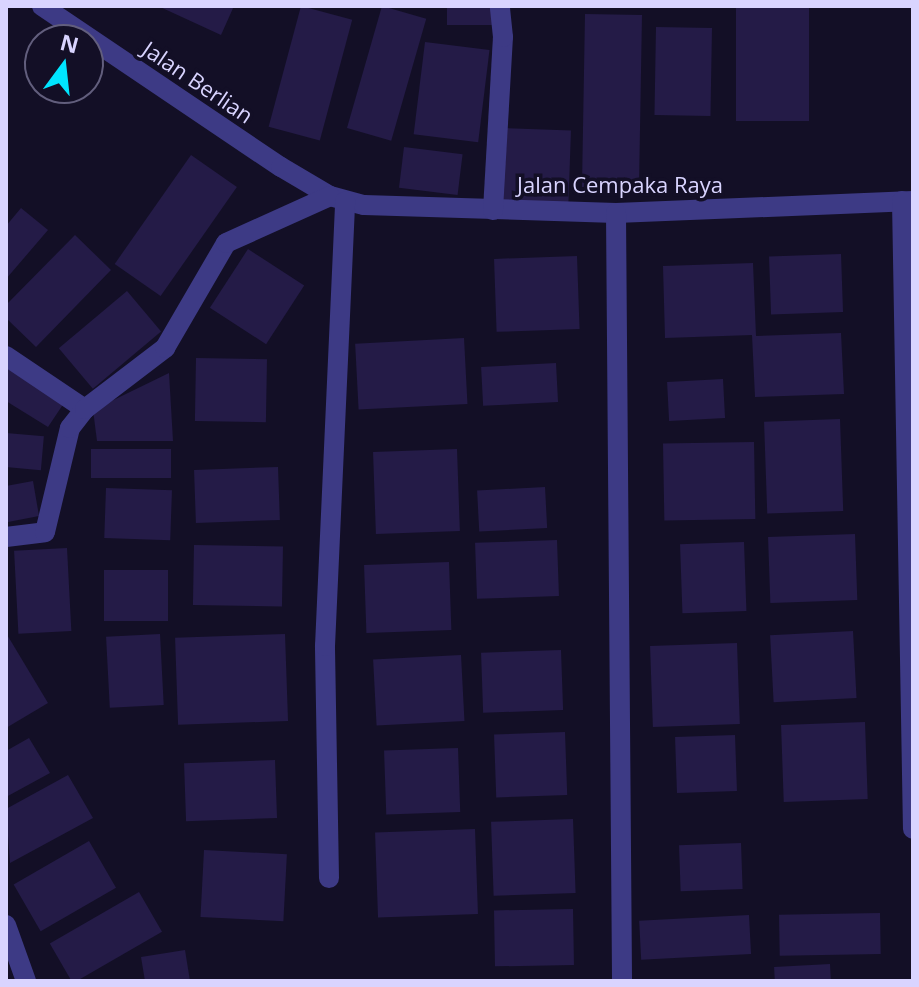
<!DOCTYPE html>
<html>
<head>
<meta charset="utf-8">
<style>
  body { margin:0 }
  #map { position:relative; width:919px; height:987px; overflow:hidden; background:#130f26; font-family:"Open Sans",sans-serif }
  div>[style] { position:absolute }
  .building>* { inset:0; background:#241b47; transform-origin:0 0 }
  .minor>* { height:20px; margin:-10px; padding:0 10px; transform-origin:10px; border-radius:10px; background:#3d3a85 }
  span { translate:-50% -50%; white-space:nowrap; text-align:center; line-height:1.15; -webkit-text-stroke:7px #130f26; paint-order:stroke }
  .street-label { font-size:22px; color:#d9d4ff }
  .frame { position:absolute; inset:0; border:8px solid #d9d4ff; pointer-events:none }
  .north { position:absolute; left:24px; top:24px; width:80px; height:80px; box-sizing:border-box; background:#130f26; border:2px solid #625e7d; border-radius:50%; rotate:15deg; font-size:22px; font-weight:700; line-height:32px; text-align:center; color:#d9d4ff }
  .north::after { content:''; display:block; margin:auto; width:28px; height:36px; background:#00e5ff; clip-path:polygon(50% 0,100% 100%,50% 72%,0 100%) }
</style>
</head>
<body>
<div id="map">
  <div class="building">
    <div style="clip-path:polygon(158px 6px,234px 6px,221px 35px)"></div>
    <div style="left:301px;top:6px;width:53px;height:125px;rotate:15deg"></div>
    <div style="left:382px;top:6px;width:46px;height:127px;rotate:16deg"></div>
    <div style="left:447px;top:6px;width:48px;height:19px"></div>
    <div style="left:736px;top:6px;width:73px;height:115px"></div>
    <div style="left:585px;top:14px;width:57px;height:173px;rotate:1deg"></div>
    <div style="left:656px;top:27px;width:56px;height:88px;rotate:1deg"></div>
    <div style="left:425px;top:42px;width:65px;height:93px;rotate:7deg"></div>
    <div style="left:501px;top:128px;width:70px;height:73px;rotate:2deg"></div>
    <div style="left:404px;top:147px;width:59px;height:41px;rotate:7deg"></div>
    <div style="left:191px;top:155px;width:56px;height:133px;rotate:35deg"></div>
    <div style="clip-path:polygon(21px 208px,48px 230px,6px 279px,6px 226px)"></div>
    <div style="clip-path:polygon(75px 235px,111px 270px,36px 347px,6px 318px,6px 305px)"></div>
    <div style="left:248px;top:249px;width:67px;height:70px;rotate:33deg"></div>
    <div style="left:841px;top:254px;width:58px;height:72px;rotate:88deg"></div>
    <div style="left:577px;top:256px;width:73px;height:83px;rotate:88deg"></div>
    <div style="clip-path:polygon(753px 263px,756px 336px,841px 333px,844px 394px,755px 397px,752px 335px,665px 338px,663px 266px)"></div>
    <div style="left:127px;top:291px;width:53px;height:89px;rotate:50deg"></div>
    <div style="left:464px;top:338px;width:66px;height:109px;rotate:87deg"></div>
    <div style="left:196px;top:358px;width:71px;height:63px;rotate:1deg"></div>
    <div style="left:556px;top:363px;width:39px;height:75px;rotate:87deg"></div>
    <div style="clip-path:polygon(6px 366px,64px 403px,48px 427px,6px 401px)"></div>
    <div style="clip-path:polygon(169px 373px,173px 441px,97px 441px,93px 410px)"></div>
    <div style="left:723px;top:379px;width:39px;height:56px;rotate:87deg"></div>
    <div style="left:840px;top:419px;width:92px;height:76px;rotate:88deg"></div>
    <div style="left:6px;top:433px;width:38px;height:34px;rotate:5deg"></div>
    <div style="left:754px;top:442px;width:77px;height:91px;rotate:89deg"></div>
    <div style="left:91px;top:449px;width:80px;height:29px"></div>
    <div style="left:457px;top:449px;width:82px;height:84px;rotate:88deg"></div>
    <div style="left:278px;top:467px;width:53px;height:84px;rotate:88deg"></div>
    <div style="clip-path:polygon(33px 481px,39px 516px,8px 522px,6px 486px)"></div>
    <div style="left:545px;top:487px;width:41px;height:68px;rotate:87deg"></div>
    <div style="left:106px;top:488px;width:66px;height:50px;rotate:2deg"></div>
    <div style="left:855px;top:534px;width:66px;height:87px;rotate:88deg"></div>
    <div style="left:557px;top:540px;width:56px;height:82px;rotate:88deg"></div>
    <div style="left:744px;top:542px;width:69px;height:64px;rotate:88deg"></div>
    <div style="left:194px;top:545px;width:89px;height:60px;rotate:1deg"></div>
    <div style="left:67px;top:548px;width:83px;height:53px;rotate:87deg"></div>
    <div style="left:449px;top:562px;width:68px;height:85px;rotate:88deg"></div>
    <div style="left:104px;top:570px;width:64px;height:51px"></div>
    <div style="left:853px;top:631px;width:67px;height:83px;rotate:87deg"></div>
    <div style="clip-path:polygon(6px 633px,48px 703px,6px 728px)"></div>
    <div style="left:160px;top:634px;width:71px;height:54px;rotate:87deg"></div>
    <div style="left:285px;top:634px;width:87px;height:110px;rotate:88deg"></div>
    <div style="left:737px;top:643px;width:81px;height:87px;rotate:88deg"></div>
    <div style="left:561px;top:650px;width:60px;height:80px;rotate:88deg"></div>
    <div style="left:461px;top:655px;width:66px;height:88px;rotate:87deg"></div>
    <div style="left:865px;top:722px;width:77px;height:84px;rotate:88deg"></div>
    <div style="left:565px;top:732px;width:63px;height:71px;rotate:88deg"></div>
    <div style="left:735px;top:735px;width:56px;height:60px;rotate:88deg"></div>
    <div style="clip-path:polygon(29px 738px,50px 773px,6px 797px,6px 751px)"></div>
    <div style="left:458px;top:748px;width:64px;height:74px;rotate:88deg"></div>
    <div style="left:275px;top:760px;width:58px;height:91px;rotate:88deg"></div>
    <div style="clip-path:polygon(68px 775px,93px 818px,10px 863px,6px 809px)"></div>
    <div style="left:573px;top:819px;width:74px;height:82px;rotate:88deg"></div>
    <div style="left:475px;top:829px;width:85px;height:100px;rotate:88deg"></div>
    <div style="left:89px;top:841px;width:54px;height:87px;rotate:60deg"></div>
    <div style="left:741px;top:843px;width:46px;height:62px;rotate:88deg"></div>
    <div style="left:204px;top:850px;width:83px;height:67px;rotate:3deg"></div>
    <div style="left:139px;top:892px;width:46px;height:103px;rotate:60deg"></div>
    <div style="left:573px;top:909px;width:56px;height:79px;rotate:89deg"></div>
    <div style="left:880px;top:913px;width:41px;height:101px;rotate:89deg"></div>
    <div style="left:749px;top:915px;width:39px;height:110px;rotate:87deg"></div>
    <div style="clip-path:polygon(185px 950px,190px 981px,145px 981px,141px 957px)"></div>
    <div style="left:830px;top:964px;width:17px;height:56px;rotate:87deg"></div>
  </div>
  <div class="minor">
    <div style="left:42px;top:6px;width:288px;rotate:34deg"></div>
    <div style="left:281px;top:167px;width:57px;rotate:30.6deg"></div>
    <div style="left:330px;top:196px;width:35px;rotate:15deg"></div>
    <div style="left:364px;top:205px;width:252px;rotate:1.8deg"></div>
    <div style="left:616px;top:213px;width:297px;rotate:-2.3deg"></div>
    <div style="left:902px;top:201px;width:628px;rotate:89deg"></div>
    <div style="left:493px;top:210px;width:173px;rotate:-86.7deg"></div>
    <div style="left:503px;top:37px;width:31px;rotate:-96deg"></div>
    <div style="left:616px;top:213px;width:768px;rotate:89.55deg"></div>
    <div style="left:6px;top:356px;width:95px;rotate:33.9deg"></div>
    <div style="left:6px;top:537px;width:39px;rotate:-7deg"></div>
    <div style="left:45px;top:532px;width:107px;rotate:-76.5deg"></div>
    <div style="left:70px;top:428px;width:24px;rotate:-52deg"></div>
    <div style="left:85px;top:409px;width:101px;rotate:-37.3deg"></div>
    <div style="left:165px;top:348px;width:121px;rotate:-59.8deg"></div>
    <div style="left:226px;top:243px;width:114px;rotate:-24.3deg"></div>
    <div style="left:329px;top:878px;width:232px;rotate:-91deg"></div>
    <div style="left:325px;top:646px;width:445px;rotate:-87.4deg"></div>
    <div style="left:6px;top:925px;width:59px;rotate:70.3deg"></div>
  </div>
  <div class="street-label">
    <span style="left:198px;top:82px;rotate:34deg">Jalan Berlian</span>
    <span style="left:620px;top:185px">Jalan Cempaka Raya</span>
  </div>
  <div class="frame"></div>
  <div class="north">N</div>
</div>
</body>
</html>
